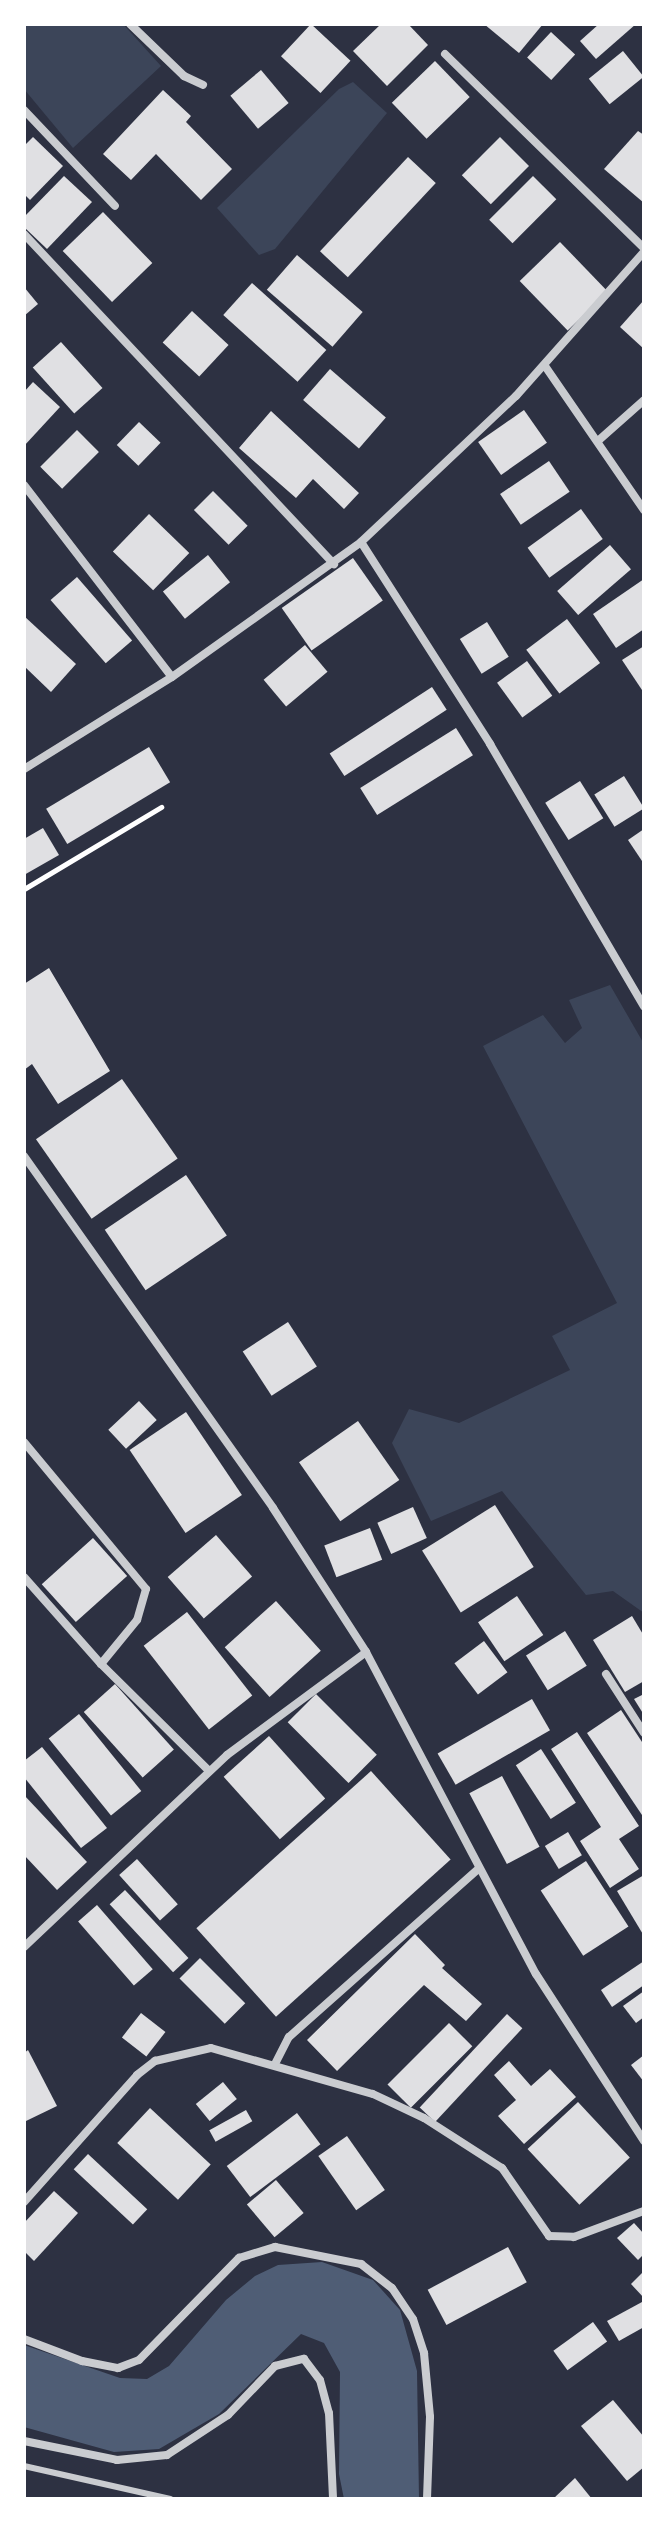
<!DOCTYPE html>
<html>
<head>
<meta charset="utf-8">
<style>
  body { margin:0 }
  #map { position:relative; width:668px; height:2523px; overflow:hidden; background:#2d3142; font-family:"Open Sans",sans-serif }
  div>[style] { position:absolute }
  .green>* { inset:0; background:#3c4559 }
  .water>* { inset:0; background:#4f5d75 }
  .building>* { inset:0; background:#e0e0e3; transform-origin:0 0 }
  .path>* { height:5px; margin:-2.5px; padding:0 2.5px; transform-origin:2.5px; border-radius:2.5px; background:#fff }
  .service>* { height:6px; margin:-3px; padding:0 3px; transform-origin:3px; border-radius:3px; background:#caccd0 }
  .minor>* { height:8px; margin:-4px; padding:0 4px; transform-origin:4px; border-radius:4px; background:#caccd0 }
  span { translate:-50% -50%; white-space:nowrap; text-align:center; line-height:1.15; -webkit-text-stroke:6px #fff; paint-order:stroke }
  .frame { position:absolute; inset:0; border:26px solid #fff; pointer-events:none }
</style>
</head>
<body>
<div id="map">
  <div class="green">
    <div style="clip-path:polygon(24px 24px,123px 24px,161px 66px,73px 148px,24px 89px)"></div>
    <div style="clip-path:polygon(353px 82px,387px 113px,275px 249px,259px 255px,217px 208px,339px 89px)"></div>
    <div style="clip-path:polygon(610px 985px,644px 1044px,644px 1613px,613px 1591px,586px 1595px,502px 1491px,431px 1521px,392px 1443px,409px 1409px,459px 1423px,570px 1370px,552px 1336px,617px 1303px,483px 1046px,543px 1015px,565px 1043px,582px 1028px,569px 1000px)"></div>
  </div>
  <div class="water">
    <div style="clip-path:polygon(322px 2262px,373px 2280px,400px 2310px,417px 2371px,419px 2499px,344px 2499px,339px 2474px,340px 2372px,324px 2343px,301px 2334px,219px 2414px,159px 2449px,114px 2452px,24px 2427px,24px 2345px,120px 2378px,147px 2379px,169px 2366px,226px 2300px,255px 2276px,278px 2265px)"></div>
  </div>
  <div class="building">
    <div style="left:311px;top:24px;width:54px;height:44px;rotate:43deg"></div>
    <div style="clip-path:polygon(381px 24px,408px 24px,428px 45px,387px 86px,353px 51px)"></div>
    <div style="clip-path:polygon(484px 24px,543px 24px,519px 53px)"></div>
    <div style="clip-path:polygon(599px 24px,636px 24px,596px 59px,580px 41px)"></div>
    <div style="left:551px;top:32px;width:33px;height:35px;rotate:43deg"></div>
    <div style="left:623px;top:51px;width:33px;height:44px;rotate:51deg"></div>
    <div style="left:435px;top:61px;width:50px;height:60px;rotate:46deg"></div>
    <div style="left:261px;top:70px;width:43px;height:40px;rotate:50deg"></div>
    <div style="clip-path:polygon(163px 90px,191px 116px,186px 122px,232px 169px,201px 200px,156px 154px,131px 180px,103px 154px)"></div>
    <div style="clip-path:polygon(638px 131px,644px 135px,644px 203px,604px 169px)"></div>
    <div style="clip-path:polygon(33px 137px,63px 166px,30px 200px,24px 194px,24px 146px)"></div>
    <div style="left:500px;top:137px;width:41px;height:54px;rotate:45deg"></div>
    <div style="left:408px;top:157px;width:38px;height:129px;rotate:43deg"></div>
    <div style="clip-path:polygon(64px 176px,92px 202px,47px 249px,24px 227px,24px 217px)"></div>
    <div style="left:533px;top:176px;width:33px;height:62px;rotate:45deg"></div>
    <div style="left:103px;top:212px;width:71px;height:56px;rotate:46deg"></div>
    <div style="left:560px;top:242px;width:69px;height:56px;rotate:46deg"></div>
    <div style="left:297px;top:255px;width:87px;height:46px;rotate:41deg"></div>
    <div style="left:252px;top:283px;width:100px;height:43px;rotate:42deg"></div>
    <div style="clip-path:polygon(24px 287px,38px 304px,24px 316px)"></div>
    <div style="clip-path:polygon(644px 300px,644px 349px,620px 327px)"></div>
    <div style="left:192px;top:311px;width:50px;height:43px;rotate:43deg"></div>
    <div style="left:61px;top:342px;width:62px;height:38px;rotate:48deg"></div>
    <div style="left:330px;top:369px;width:74px;height:41px;rotate:41deg"></div>
    <div style="clip-path:polygon(33px 382px,60px 407px,24px 446px,24px 392px)"></div>
    <div style="left:524px;top:410px;width:40px;height:56px;rotate:55deg"></div>
    <div style="clip-path:polygon(271px 411px,359px 493px,344px 509px,313px 479px,296px 498px,239px 448px)"></div>
    <div style="left:139px;top:422px;width:30px;height:32px;rotate:44deg"></div>
    <div style="left:77px;top:430px;width:31px;height:52px;rotate:45deg"></div>
    <div style="left:549px;top:461px;width:37px;height:59px;rotate:56deg"></div>
    <div style="left:213px;top:491px;width:49px;height:27px;rotate:45deg"></div>
    <div style="left:581px;top:509px;width:37px;height:66px;rotate:54deg"></div>
    <div style="left:149px;top:514px;width:56px;height:52px;rotate:44deg"></div>
    <div style="left:610px;top:545px;width:32px;height:70px;rotate:49deg"></div>
    <div style="left:208px;top:555px;width:35px;height:58px;rotate:51deg"></div>
    <div style="left:353px;top:558px;width:52px;height:87px;rotate:55deg"></div>
    <div style="left:77px;top:577px;width:84px;height:35px;rotate:49deg"></div>
    <div style="clip-path:polygon(644px 579px,644px 629px,616px 648px,593px 614px)"></div>
    <div style="clip-path:polygon(24px 616px,76px 664px,51px 692px,24px 666px)"></div>
    <div style="left:567px;top:619px;width:55px;height:51px;rotate:53deg"></div>
    <div style="left:487px;top:622px;width:41px;height:32px;rotate:58deg"></div>
    <div style="left:305px;top:645px;width:35px;height:54px;rotate:50deg"></div>
    <div style="clip-path:polygon(644px 646px,644px 693px,622px 660px)"></div>
    <div style="left:527px;top:661px;width:43px;height:37px;rotate:54deg"></div>
    <div style="left:432px;top:687px;width:27px;height:122px;rotate:57deg"></div>
    <div style="left:456px;top:728px;width:32px;height:113px;rotate:58deg"></div>
    <div style="left:149px;top:747px;width:41px;height:120px;rotate:59deg"></div>
    <div style="left:624px;top:776px;width:38px;height:35px;rotate:58deg"></div>
    <div style="left:580px;top:781px;width:44px;height:41px;rotate:58deg"></div>
    <div style="clip-path:polygon(43px 828px,59px 855px,24px 875px,24px 839px)"></div>
    <div style="clip-path:polygon(644px 829px,644px 864px,628px 840px)"></div>
    <div style="clip-path:polygon(49px 968px,110px 1071px,58px 1104px,32px 1064px,24px 1070px,24px 984px)"></div>
    <div style="left:122px;top:1079px;width:97px;height:105px;rotate:55deg"></div>
    <div style="left:186px;top:1175px;width:73px;height:98px;rotate:56deg"></div>
    <div style="left:288px;top:1322px;width:53px;height:54px;rotate:57deg"></div>
    <div style="left:139px;top:1401px;width:26px;height:42px;rotate:47deg"></div>
    <div style="left:186px;top:1412px;width:100px;height:68px;rotate:56deg"></div>
    <div style="left:358px;top:1421px;width:72px;height:72px;rotate:55deg"></div>
    <div style="left:495px;top:1505px;width:73px;height:86px;rotate:58deg"></div>
    <div style="left:413px;top:1507px;width:34px;height:39px;rotate:66deg"></div>
    <div style="left:370px;top:1528px;width:34px;height:49px;rotate:69deg"></div>
    <div style="left:216px;top:1535px;width:55px;height:64px;rotate:49deg"></div>
    <div style="left:93px;top:1538px;width:51px;height:69px;rotate:48deg"></div>
    <div style="left:517px;top:1596px;width:47px;height:47px;rotate:56deg"></div>
    <div style="left:276px;top:1601px;width:67px;height:69px;rotate:48deg"></div>
    <div style="left:187px;top:1612px;width:106px;height:55px;rotate:52deg"></div>
    <div style="clip-path:polygon(632px 1616px,644px 1636px,644px 1681px,625px 1692px,593px 1640px)"></div>
    <div style="left:565px;top:1631px;width:41px;height:46px;rotate:58deg"></div>
    <div style="left:484px;top:1641px;width:39px;height:37px;rotate:53deg"></div>
    <div style="left:115px;top:1684px;width:88px;height:42px;rotate:48deg"></div>
    <div style="left:316px;top:1694px;width:86px;height:40px;rotate:45deg"></div>
    <div style="clip-path:polygon(644px 1694px,644px 1715px,634px 1699px)"></div>
    <div style="left:532px;top:1699px;width:36px;height:109px;rotate:60deg"></div>
    <div style="clip-path:polygon(621px 1710px,644px 1745px,642px 1815px,587px 1733px)"></div>
    <div style="left:79px;top:1714px;width:99px;height:39px;rotate:51deg"></div>
    <div style="clip-path:polygon(577px 1732px,639px 1826px,619px 1839px,639px 1869px,610px 1888px,580px 1841px,601px 1827px,551px 1749px)"></div>
    <div style="left:269px;top:1736px;width:84px;height:61px;rotate:48deg"></div>
    <div style="clip-path:polygon(42px 1747px,107px 1828px,81px 1848px,24px 1777px,24px 1761px)"></div>
    <div style="left:541px;top:1749px;width:64px;height:30px;rotate:57deg"></div>
    <div style="left:371px;top:1771px;width:119px;height:235px;rotate:48deg"></div>
    <div style="left:502px;top:1776px;width:80px;height:37px;rotate:62deg"></div>
    <div style="clip-path:polygon(24px 1795px,87px 1862px,57px 1890px,24px 1855px)"></div>
    <div style="left:568px;top:1832px;width:27px;height:27px;rotate:59deg"></div>
    <div style="left:137px;top:1859px;width:61px;height:24px;rotate:48deg"></div>
    <div style="left:586px;top:1861px;width:78px;height:54px;rotate:57deg"></div>
    <div style="clip-path:polygon(644px 1875px,644px 1936px,617px 1891px)"></div>
    <div style="left:125px;top:1890px;width:93px;height:21px;rotate:47deg"></div>
    <div style="left:97px;top:1905px;width:85px;height:25px;rotate:49deg"></div>
    <div style="clip-path:polygon(415px 1934px,445px 1965px,442px 1968px,482px 2004px,466px 2021px,424px 1985px,337px 2071px,307px 2040px)"></div>
    <div style="left:200px;top:1958px;width:64px;height:29px;rotate:45deg"></div>
    <div style="clip-path:polygon(644px 1961px,644px 1985px,612px 2007px,601px 1990px)"></div>
    <div style="clip-path:polygon(644px 1991px,644px 2017px,636px 2023px,623px 2006px)"></div>
    <div style="left:141px;top:2013px;width:31px;height:31px;rotate:38deg"></div>
    <div style="left:507px;top:2014px;width:21px;height:128px;rotate:43deg"></div>
    <div style="left:449px;top:2023px;width:33px;height:87px;rotate:45deg"></div>
    <div style="clip-path:polygon(28px 2050px,57px 2106px,26px 2121px,24px 2053px)"></div>
    <div style="clip-path:polygon(644px 2055px,644px 2082px,631px 2065px)"></div>
    <div style="clip-path:polygon(509px 2061px,531px 2086px,550px 2069px,576px 2097px,524px 2144px,498px 2116px,516px 2100px,494px 2075px)"></div>
    <div style="left:223px;top:2082px;width:22px;height:35px;rotate:51deg"></div>
    <div style="left:578px;top:2102px;width:76px;height:69px;rotate:47deg"></div>
    <div style="left:150px;top:2108px;width:83px;height:48px;rotate:43deg"></div>
    <div style="left:246px;top:2110px;width:13px;height:42px;rotate:61deg"></div>
    <div style="left:297px;top:2113px;width:39px;height:88px;rotate:53deg"></div>
    <div style="left:347px;top:2136px;width:66px;height:35px;rotate:55deg"></div>
    <div style="left:88px;top:2154px;width:81px;height:21px;rotate:43deg"></div>
    <div style="left:276px;top:2180px;width:43px;height:38px;rotate:50deg"></div>
    <div style="clip-path:polygon(54px 2191px,78px 2213px,34px 2261px,24px 2251px,24px 2223px)"></div>
    <div style="clip-path:polygon(634px 2223px,644px 2234px,644px 2254px,638px 2260px,617px 2238px)"></div>
    <div style="left:508px;top:2247px;width:40px;height:91px;rotate:62deg"></div>
    <div style="clip-path:polygon(644px 2271px,644px 2298px,631px 2284px)"></div>
    <div style="clip-path:polygon(642px 2302px,644px 2327px,619px 2341px,607px 2321px)"></div>
    <div style="left:593px;top:2322px;width:24px;height:49px;rotate:54deg"></div>
    <div style="clip-path:polygon(613px 2400px,644px 2437px,644px 2467px,627px 2481px,581px 2426px)"></div>
    <div style="clip-path:polygon(575px 2478px,592px 2499px,553px 2499px)"></div>
  </div>
  <div class="path">
    <div style="left:24px;top:889px;width:160px;rotate:-30.9deg"></div>
  </div>
  <div class="service">
    <div style="left:24px;top:2466px;width:150px;rotate:12.7deg"></div>
  </div>
  <div class="minor">
    <div style="left:130px;top:24px;width:75px;rotate:43.9deg"></div>
    <div style="left:184px;top:76px;width:21px;rotate:25deg"></div>
    <div style="left:445px;top:54px;width:278px;rotate:44.3deg"></div>
    <div style="left:24px;top:110px;width:132px;rotate:46.5deg"></div>
    <div style="left:24px;top:234px;width:453px;rotate:46.8deg"></div>
    <div style="left:545px;top:366px;width:175px;rotate:55.5deg"></div>
    <div style="left:599px;top:440px;width:60px;rotate:-41.6deg"></div>
    <div style="left:24px;top:485px;width:242px;rotate:52.4deg"></div>
    <div style="left:361px;top:542px;width:240px;rotate:57.4deg"></div>
    <div style="left:490px;top:744px;width:304px;rotate:59.6deg"></div>
    <div style="left:24px;top:769px;width:174px;rotate:-31.9deg"></div>
    <div style="left:172px;top:677px;width:232px;rotate:-35.5deg"></div>
    <div style="left:361px;top:542px;width:213px;rotate:-43.3deg"></div>
    <div style="left:516px;top:396px;width:193px;rotate:-48.4deg"></div>
    <div style="left:24px;top:1156px;width:431px;rotate:54.7deg"></div>
    <div style="left:273px;top:1508px;width:171px;rotate:57.1deg"></div>
    <div style="left:366px;top:1652px;width:364px;rotate:62.2deg"></div>
    <div style="left:536px;top:1974px;width:199px;rotate:57.1deg"></div>
    <div style="left:24px;top:1442px;width:191px;rotate:50.3deg"></div>
    <div style="left:146px;top:1589px;width:32px;rotate:106deg"></div>
    <div style="left:137px;top:1620px;width:57px;rotate:129.3deg"></div>
    <div style="left:24px;top:1577px;width:116px;rotate:48.5deg"></div>
    <div style="left:101px;top:1664px;width:152px;rotate:44.7deg"></div>
    <div style="left:606px;top:1674px;width:70px;rotate:57.2deg"></div>
    <div style="left:24px;top:1947px;width:279px;rotate:-43.4deg"></div>
    <div style="left:227px;top:1755px;width:173px;rotate:-36.5deg"></div>
    <div style="left:275px;top:2064px;width:30px;rotate:-63deg"></div>
    <div style="left:289px;top:2037px;width:253px;rotate:-41.6deg"></div>
    <div style="left:24px;top:2202px;width:170px;rotate:-48.3deg"></div>
    <div style="left:137px;top:2075px;width:23px;rotate:-38deg"></div>
    <div style="left:155px;top:2061px;width:57px;rotate:-13.1deg"></div>
    <div style="left:211px;top:2048px;width:168px;rotate:15.9deg"></div>
    <div style="left:373px;top:2094px;width:56px;rotate:25.2deg"></div>
    <div style="left:424px;top:2118px;width:93px;rotate:32.7deg"></div>
    <div style="left:502px;top:2168px;width:83px;rotate:55.3deg"></div>
    <div style="left:549px;top:2236px;width:25px;rotate:2deg"></div>
    <div style="left:574px;top:2237px;width:75px;rotate:-20.4deg"></div>
    <div style="left:24px;top:2339px;width:62px;rotate:20.8deg"></div>
    <div style="left:82px;top:2361px;width:37px;rotate:11deg"></div>
    <div style="left:118px;top:2368px;width:22px;rotate:-21deg"></div>
    <div style="left:139px;top:2360px;width:143px;rotate:-45.6deg"></div>
    <div style="left:239px;top:2258px;width:38px;rotate:-17deg"></div>
    <div style="left:275px;top:2247px;width:88px;rotate:11.2deg"></div>
    <div style="left:361px;top:2264px;width:39px;rotate:38deg"></div>
    <div style="left:392px;top:2288px;width:37px;rotate:56deg"></div>
    <div style="left:413px;top:2319px;width:36px;rotate:72deg"></div>
    <div style="left:424px;top:2353px;width:64px;rotate:84.6deg"></div>
    <div style="left:430px;top:2417px;width:82px;rotate:92.1deg"></div>
    <div style="left:24px;top:2441px;width:95px;rotate:11.5deg"></div>
    <div style="left:117px;top:2460px;width:50px;rotate:-5.7deg"></div>
    <div style="left:167px;top:2455px;width:73px;rotate:-33.3deg"></div>
    <div style="left:228px;top:2415px;width:68px;rotate:-46.2deg"></div>
    <div style="left:275px;top:2366px;width:30px;rotate:-14deg"></div>
    <div style="left:304px;top:2359px;width:26px;rotate:53deg"></div>
    <div style="left:320px;top:2380px;width:34px;rotate:75deg"></div>
    <div style="left:329px;top:2413px;width:86px;rotate:87.3deg"></div>
  </div>
  <div class="frame"></div>
</div>
</body>
</html>
